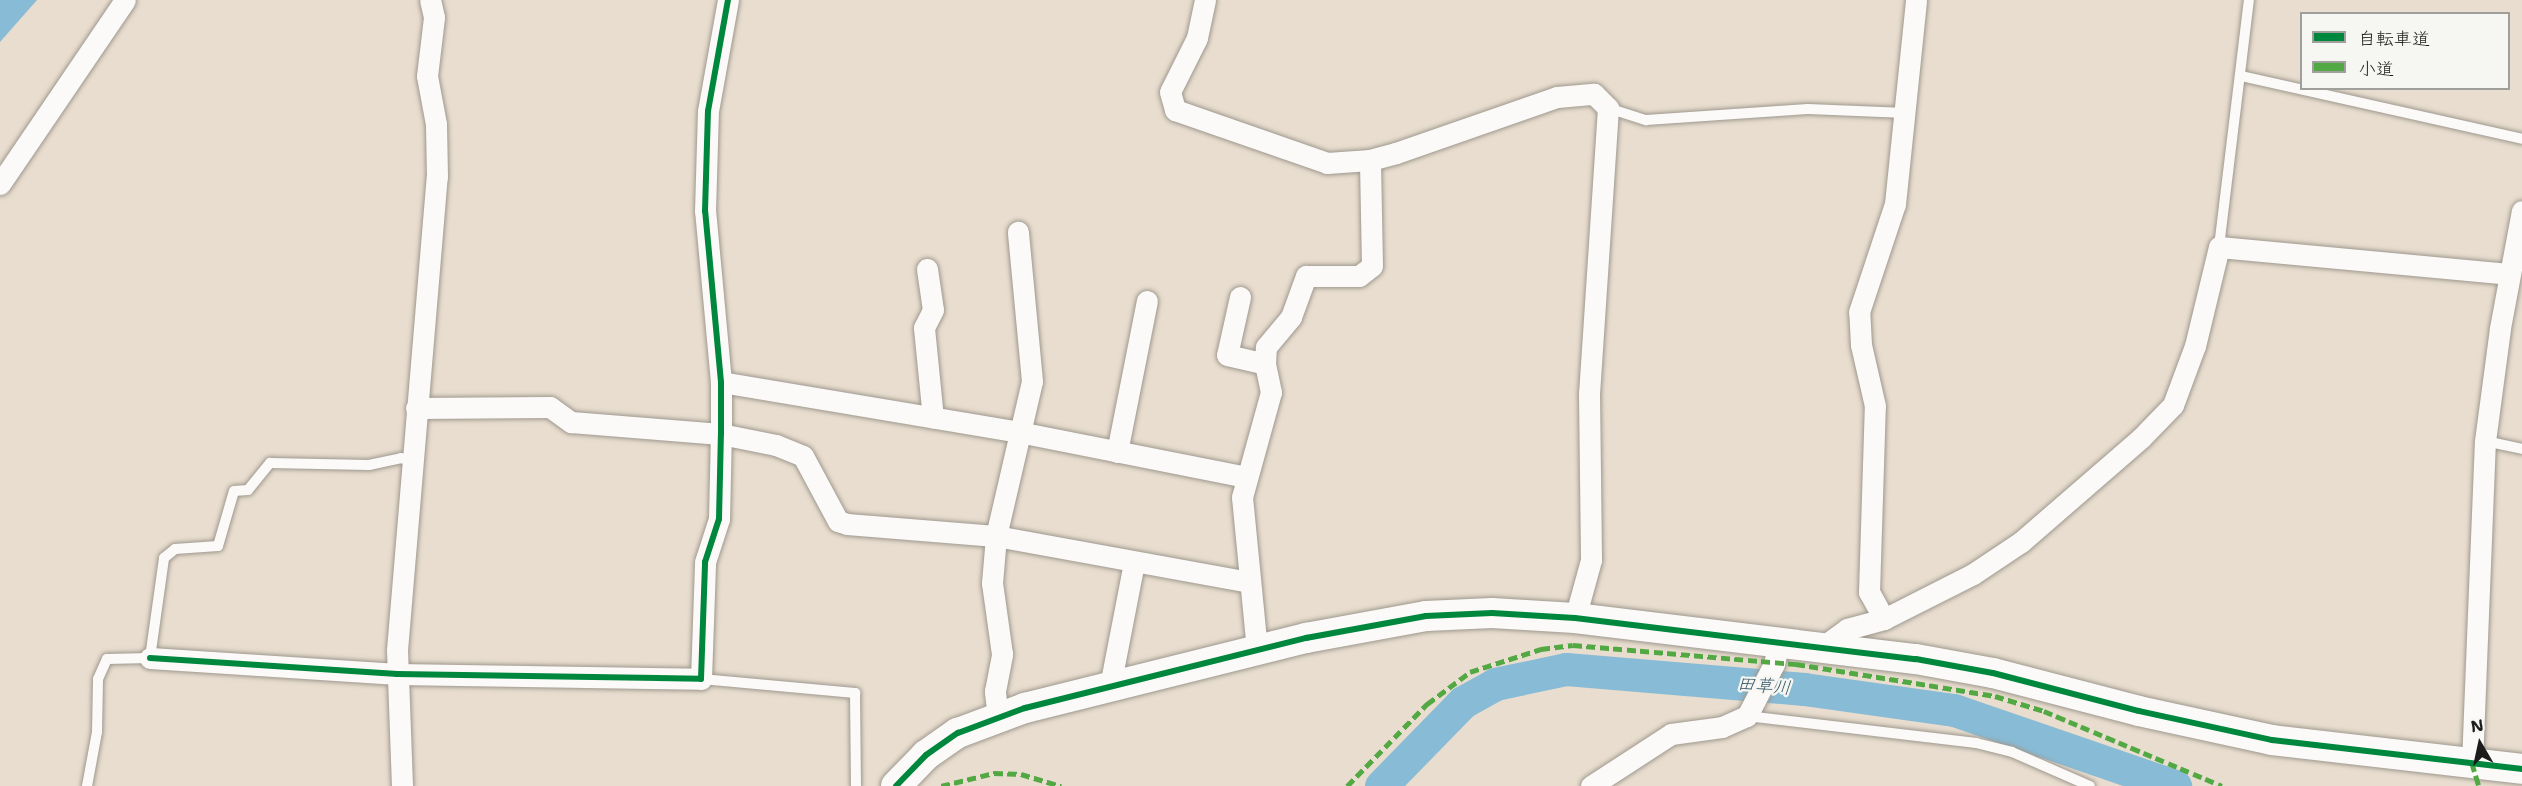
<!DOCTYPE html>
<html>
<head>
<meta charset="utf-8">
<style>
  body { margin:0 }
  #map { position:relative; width:2522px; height:786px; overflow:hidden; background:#e8ddce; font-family:"Shantell Sans","Klee One",sans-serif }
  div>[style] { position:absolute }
  .water>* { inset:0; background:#88bbd5 }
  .river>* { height:33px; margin:-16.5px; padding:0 16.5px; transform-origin:16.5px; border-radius:16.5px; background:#88bbd5 }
  .roads { filter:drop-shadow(0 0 2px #9e988f) drop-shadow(0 0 2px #9e988f) }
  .lane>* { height:10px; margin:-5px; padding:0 5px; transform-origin:5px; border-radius:5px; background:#fcfaf8 }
  .street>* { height:21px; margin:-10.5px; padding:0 10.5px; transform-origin:10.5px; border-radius:10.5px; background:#fcfaf8 }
  .secondary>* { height:30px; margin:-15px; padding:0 15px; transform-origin:15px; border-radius:15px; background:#fcfaf8 }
  .quiet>* { height:4.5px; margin-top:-2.25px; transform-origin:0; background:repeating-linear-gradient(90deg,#52a943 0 9px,transparent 0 13.5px) }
  .cycleway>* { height:6px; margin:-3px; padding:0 3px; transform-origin:3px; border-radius:3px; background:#00873e }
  span { translate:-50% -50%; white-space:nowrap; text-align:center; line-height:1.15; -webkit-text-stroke:4.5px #f6f6f2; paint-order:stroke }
  .water-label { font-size:18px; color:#375667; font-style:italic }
  .legend { position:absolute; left:2300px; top:12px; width:210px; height:78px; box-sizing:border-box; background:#f6f6f2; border:2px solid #9f9f9c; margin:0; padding:8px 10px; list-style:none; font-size:18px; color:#1c1c1c }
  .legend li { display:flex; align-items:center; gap:12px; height:30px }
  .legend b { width:30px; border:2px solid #9f9f9c }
  .north { position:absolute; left:2450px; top:714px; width:60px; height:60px; -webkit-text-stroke:4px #f6f6f2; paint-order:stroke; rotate:351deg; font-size:16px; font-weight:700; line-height:24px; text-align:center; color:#1c1c1c }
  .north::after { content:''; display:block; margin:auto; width:21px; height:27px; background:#1c1c1c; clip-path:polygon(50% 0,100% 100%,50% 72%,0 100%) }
</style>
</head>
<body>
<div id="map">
  <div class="water">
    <div style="clip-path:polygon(0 0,37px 0,0 42px)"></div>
  </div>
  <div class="river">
    <div style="left:1381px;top:786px;width:117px;rotate:-45.7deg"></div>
    <div style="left:1463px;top:702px;width:37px;rotate:-29deg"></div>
    <div style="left:1495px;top:684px;width:73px;rotate:-11.9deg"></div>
    <div style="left:1566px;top:669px;width:239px;rotate:4.8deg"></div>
    <div style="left:1804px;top:689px;width:151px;rotate:8deg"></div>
    <div style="left:1954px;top:710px;width:234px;rotate:19deg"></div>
  </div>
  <div class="roads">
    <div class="lane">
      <div style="left:2241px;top:76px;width:288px;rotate:12.6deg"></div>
      <div style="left:1608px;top:108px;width:40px;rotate:18deg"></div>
      <div style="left:1646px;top:120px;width:162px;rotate:-3.9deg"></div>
      <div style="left:1808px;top:109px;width:98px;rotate:2.3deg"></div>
      <div style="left:2219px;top:247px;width:249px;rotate:-83.1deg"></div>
      <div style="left:2485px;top:441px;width:38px;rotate:12deg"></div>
      <div style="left:701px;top:679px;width:155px;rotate:5.2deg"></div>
      <div style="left:855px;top:693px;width:93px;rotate:89.4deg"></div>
      <div style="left:1747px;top:716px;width:231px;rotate:6.7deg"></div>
      <div style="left:1976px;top:743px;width:37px;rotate:14deg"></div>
      <div style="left:2012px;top:752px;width:85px;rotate:23.6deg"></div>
      <div style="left:87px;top:786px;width:55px;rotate:-79.5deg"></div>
      <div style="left:97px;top:732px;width:53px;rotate:-88.9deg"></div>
      <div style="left:98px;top:679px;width:22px;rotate:-66deg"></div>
      <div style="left:107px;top:659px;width:43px;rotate:-1.3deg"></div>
      <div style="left:150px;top:658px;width:101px;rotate:-82deg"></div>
      <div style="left:164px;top:558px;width:14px;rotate:-39deg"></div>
      <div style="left:175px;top:549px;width:43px;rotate:-4deg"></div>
      <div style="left:218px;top:546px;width:57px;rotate:-73.8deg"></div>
      <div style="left:234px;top:491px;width:14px;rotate:-4deg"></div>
      <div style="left:248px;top:490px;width:35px;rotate:-51deg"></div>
      <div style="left:270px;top:463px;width:99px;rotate:1.2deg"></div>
      <div style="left:369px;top:465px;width:33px;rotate:-12deg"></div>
      <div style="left:401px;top:458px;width:10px;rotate:17deg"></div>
    </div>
    <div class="street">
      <div style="left:1205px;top:0;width:39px;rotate:102deg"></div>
      <div style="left:1197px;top:38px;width:60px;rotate:116.6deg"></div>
      <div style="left:1170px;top:92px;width:19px;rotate:74deg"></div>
      <div style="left:1175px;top:110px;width:161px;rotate:19.2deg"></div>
      <div style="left:1327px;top:163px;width:43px;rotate:-4deg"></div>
      <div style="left:1370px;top:160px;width:27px;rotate:-15deg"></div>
      <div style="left:1396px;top:153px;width:170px;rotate:-19.2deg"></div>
      <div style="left:1557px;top:97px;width:37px;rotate:-5deg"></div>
      <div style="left:1594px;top:94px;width:20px;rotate:45deg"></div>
      <div style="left:1608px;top:108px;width:286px;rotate:93.8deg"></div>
      <div style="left:1589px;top:393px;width:167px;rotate:89.3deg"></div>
      <div style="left:1591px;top:560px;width:60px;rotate:105.4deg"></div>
      <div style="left:0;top:184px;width:222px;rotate:-55.8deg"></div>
      <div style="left:927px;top:269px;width:41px;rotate:81.7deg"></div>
      <div style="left:933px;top:310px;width:20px;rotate:117deg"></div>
      <div style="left:924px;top:328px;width:90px;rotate:84.3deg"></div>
      <div style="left:1240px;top:297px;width:59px;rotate:102.6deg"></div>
      <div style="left:1227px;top:355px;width:39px;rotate:13deg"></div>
      <div style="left:1265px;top:364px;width:29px;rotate:78deg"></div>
      <div style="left:1271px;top:392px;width:109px;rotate:105.4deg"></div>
      <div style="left:1242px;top:497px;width:153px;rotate:84.4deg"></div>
      <div style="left:1265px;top:364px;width:17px;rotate:-87deg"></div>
      <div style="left:1266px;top:347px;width:39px;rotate:-50deg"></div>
      <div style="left:1291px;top:317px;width:44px;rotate:-69.9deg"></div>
      <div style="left:1306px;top:276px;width:53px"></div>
      <div style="left:1359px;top:276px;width:16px;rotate:-38deg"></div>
      <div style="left:1372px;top:266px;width:106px;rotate:-91.1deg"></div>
      <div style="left:721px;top:382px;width:302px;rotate:9.5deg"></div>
      <div style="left:1019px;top:432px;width:231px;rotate:11.2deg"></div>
      <div style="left:416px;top:408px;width:134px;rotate:-0.4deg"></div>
      <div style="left:550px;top:407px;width:26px;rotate:36deg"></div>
      <div style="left:571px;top:422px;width:150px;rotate:4.6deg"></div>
      <div style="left:721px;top:434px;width:56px;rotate:11.3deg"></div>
      <div style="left:776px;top:445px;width:29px;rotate:22deg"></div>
      <div style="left:803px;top:456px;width:74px;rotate:61.7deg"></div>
      <div style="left:838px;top:521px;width:9px;rotate:18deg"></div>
      <div style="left:847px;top:524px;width:149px;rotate:4.6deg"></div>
      <div style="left:996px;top:536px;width:256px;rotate:10.3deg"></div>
      <div style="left:1117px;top:452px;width:154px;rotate:-78.8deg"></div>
      <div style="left:1884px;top:619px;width:31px;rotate:-119deg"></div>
      <div style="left:1869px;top:592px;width:186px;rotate:-88.2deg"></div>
      <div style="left:1875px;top:406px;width:63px;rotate:-102.9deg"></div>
      <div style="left:1861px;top:345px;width:33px;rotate:-93deg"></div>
      <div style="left:1859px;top:312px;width:114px;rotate:-71.6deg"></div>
      <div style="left:1895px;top:204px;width:205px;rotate:-84.1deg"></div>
      <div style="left:1821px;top:648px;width:32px;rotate:-36deg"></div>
      <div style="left:1847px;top:629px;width:38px;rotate:-15deg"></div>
      <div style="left:1884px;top:619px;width:100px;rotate:-26.8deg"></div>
      <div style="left:1973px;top:574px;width:58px;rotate:-33.7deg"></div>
      <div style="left:2021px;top:542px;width:159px;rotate:-40.9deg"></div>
      <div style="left:2141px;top:438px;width:46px;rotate:-45.9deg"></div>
      <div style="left:2173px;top:405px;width:63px;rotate:-69.6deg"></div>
      <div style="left:2195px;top:346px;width:102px;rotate:-76.4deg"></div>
      <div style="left:2219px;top:247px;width:291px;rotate:5.3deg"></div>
      <div style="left:150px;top:658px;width:248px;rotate:3.7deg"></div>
      <div style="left:397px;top:674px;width:304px;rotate:0.9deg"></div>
      <div style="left:701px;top:679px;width:117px;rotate:-88deg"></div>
      <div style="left:705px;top:562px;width:45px;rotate:-72deg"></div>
      <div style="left:719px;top:519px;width:85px;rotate:-88.7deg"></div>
      <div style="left:721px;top:434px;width:52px;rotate:-90deg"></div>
      <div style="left:721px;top:382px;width:172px;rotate:-95.3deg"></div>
      <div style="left:705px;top:211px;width:100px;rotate:-88.3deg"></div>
      <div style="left:708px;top:111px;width:113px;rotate:-79.8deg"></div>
      <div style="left:1110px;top:686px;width:126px;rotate:-79deg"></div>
      <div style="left:998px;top:717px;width:26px;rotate:-97deg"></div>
      <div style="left:995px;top:691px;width:38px;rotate:-79deg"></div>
      <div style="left:1002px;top:654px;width:72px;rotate:-98deg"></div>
      <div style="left:992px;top:583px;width:47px;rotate:-85.1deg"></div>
      <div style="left:996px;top:536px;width:159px;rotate:-76.9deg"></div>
      <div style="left:1032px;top:381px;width:150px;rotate:-95.4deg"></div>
      <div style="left:2472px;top:763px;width:322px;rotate:-87.7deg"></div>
      <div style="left:2485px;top:441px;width:114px;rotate:-82.4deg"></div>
      <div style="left:2500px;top:328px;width:119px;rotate:-79.4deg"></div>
      <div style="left:402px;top:786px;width:136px;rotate:-92.1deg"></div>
      <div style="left:397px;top:650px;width:475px;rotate:-85.2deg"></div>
      <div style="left:437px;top:177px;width:53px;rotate:-91.1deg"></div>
      <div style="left:436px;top:124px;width:49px;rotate:-100.6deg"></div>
      <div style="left:427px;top:76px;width:59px;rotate:-83.2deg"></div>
      <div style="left:434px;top:17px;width:17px;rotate:-103deg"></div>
      <div style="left:1591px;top:786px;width:95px;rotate:-33deg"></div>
      <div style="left:1671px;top:734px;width:51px;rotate:-7.8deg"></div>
      <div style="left:1722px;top:727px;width:27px;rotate:-24deg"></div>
      <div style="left:1747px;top:716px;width:59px;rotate:-62.6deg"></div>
      <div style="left:1774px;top:664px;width:22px;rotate:-77deg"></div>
    </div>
    <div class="secondary">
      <div style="left:896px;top:786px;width:43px;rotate:-45.9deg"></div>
      <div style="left:926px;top:755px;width:39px;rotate:-35deg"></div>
      <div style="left:958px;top:733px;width:72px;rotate:-20.5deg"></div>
      <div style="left:1025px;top:708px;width:290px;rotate:-14deg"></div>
      <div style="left:1306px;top:638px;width:122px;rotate:-10.4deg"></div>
      <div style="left:1426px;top:616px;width:66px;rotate:-2.6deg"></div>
      <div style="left:1492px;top:613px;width:83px;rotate:3.4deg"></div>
      <div style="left:1575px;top:618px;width:343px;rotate:6.9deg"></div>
      <div style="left:1916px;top:659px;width:78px;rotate:10.3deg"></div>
      <div style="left:1993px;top:673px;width:151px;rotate:14.6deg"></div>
      <div style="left:2139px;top:711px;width:136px;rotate:12.3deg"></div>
      <div style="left:2272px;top:740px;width:252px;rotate:6.6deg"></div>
    </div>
  </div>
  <div class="quiet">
    <div style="left:2472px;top:763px;width:24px;rotate:73deg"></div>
    <div style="left:941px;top:786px;width:55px;rotate:-13.8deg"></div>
    <div style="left:994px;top:773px;width:27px;rotate:2deg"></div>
    <div style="left:1021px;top:774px;width:42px;rotate:16.7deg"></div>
    <div style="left:1347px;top:786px;width:115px;rotate:-45.7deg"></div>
    <div style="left:1427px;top:704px;width:54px;rotate:-36.7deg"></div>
    <div style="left:1470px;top:672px;width:75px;rotate:-17.9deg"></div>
    <div style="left:1541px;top:649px;width:32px;rotate:-7deg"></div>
    <div style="left:1573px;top:645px;width:224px;rotate:4.9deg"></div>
    <div style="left:1796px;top:664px;width:202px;rotate:9.1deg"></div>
    <div style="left:1995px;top:696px;width:51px;rotate:17deg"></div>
    <div style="left:2044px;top:711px;width:193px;rotate:22.8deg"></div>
  </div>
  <div class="cycleway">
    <div style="left:150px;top:658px;width:248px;rotate:3.7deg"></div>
    <div style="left:397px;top:674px;width:304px;rotate:0.9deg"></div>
    <div style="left:701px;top:679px;width:117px;rotate:-88deg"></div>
    <div style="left:705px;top:562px;width:45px;rotate:-72deg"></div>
    <div style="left:719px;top:519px;width:85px;rotate:-88.7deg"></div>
    <div style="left:721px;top:434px;width:52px;rotate:-90deg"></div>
    <div style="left:721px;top:382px;width:172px;rotate:-95.3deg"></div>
    <div style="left:705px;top:211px;width:100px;rotate:-88.3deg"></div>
    <div style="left:708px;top:111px;width:113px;rotate:-79.8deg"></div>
    <div style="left:896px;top:786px;width:43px;rotate:-45.9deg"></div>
    <div style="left:926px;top:755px;width:39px;rotate:-35deg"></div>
    <div style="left:958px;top:733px;width:72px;rotate:-20.5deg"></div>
    <div style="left:1025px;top:708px;width:290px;rotate:-14deg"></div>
    <div style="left:1306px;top:638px;width:122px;rotate:-10.4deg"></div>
    <div style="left:1426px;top:616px;width:66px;rotate:-2.6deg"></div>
    <div style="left:1492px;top:613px;width:83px;rotate:3.4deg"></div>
    <div style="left:1575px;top:618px;width:343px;rotate:6.9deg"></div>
    <div style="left:1916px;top:659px;width:78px;rotate:10.3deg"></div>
    <div style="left:1993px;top:673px;width:151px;rotate:14.6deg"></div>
    <div style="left:2139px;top:711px;width:136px;rotate:12.3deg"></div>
    <div style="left:2272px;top:740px;width:252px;rotate:6.6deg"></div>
  </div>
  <div class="water-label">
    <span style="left:1764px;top:686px;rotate:5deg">田草川</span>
  </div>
  <ul class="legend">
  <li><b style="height:8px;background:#00873e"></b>自転車道</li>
  <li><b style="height:8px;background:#52a943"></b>小道</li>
  </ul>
  <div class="north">N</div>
</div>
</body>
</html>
